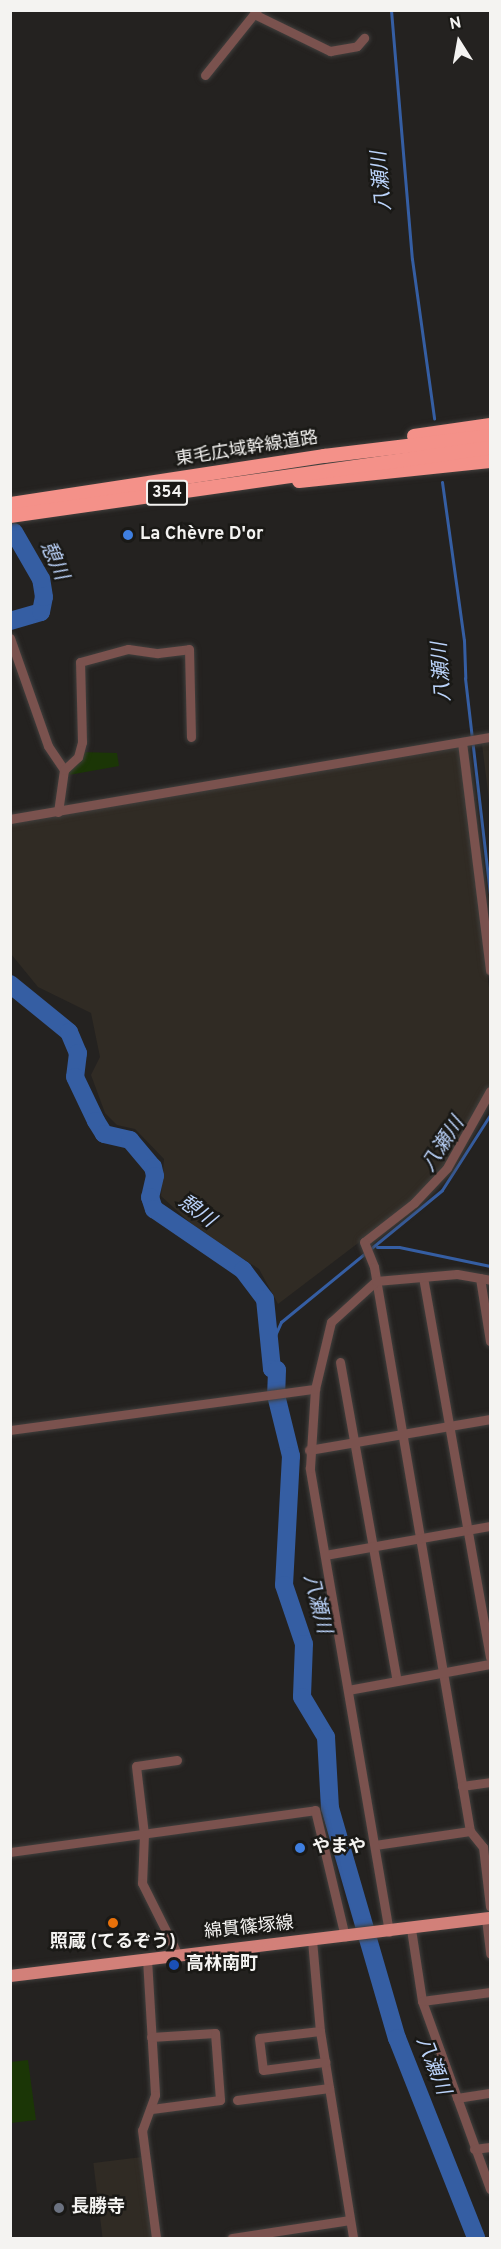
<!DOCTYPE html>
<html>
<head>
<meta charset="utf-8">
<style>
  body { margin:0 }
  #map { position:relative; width:501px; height:2249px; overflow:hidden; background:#242220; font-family:Overpass,"Noto Sans JP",sans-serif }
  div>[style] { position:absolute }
  .built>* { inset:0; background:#302b24; transform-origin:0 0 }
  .green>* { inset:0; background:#1b3606 }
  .stream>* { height:3px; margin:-1.5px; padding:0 1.5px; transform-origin:1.5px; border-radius:1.5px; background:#355ea3 }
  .river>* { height:18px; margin:-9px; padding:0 9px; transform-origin:9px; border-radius:9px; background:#355ea3 }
  .roads { filter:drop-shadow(0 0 2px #413f3d) drop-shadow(0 0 2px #413f3d) }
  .minor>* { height:9px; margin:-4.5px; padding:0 4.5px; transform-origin:4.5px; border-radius:4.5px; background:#7a524e }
  .major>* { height:12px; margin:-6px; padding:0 6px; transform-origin:6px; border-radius:6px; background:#d28079 }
  .highway>* { height:14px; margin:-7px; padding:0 7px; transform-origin:7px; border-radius:7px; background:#f49189 }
  .dots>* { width:16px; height:16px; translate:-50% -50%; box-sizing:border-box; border:3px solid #1a1916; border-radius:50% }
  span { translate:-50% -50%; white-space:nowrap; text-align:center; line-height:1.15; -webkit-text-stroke:5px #1a1916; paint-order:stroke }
  .shield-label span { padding:2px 4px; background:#1a1916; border:2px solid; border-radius:4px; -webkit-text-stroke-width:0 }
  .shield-label { font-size:16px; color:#f4f3f1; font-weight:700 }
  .street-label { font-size:18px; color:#f4f3f1 }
  .poi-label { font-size:18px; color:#f4f3f1; font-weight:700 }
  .left { translate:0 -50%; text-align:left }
  .water-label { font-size:20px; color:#bbd3fa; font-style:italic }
  .frame { position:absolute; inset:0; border:12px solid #f4f3f1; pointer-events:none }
  .north { position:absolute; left:429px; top:12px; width:60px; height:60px; -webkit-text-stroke:4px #1a1916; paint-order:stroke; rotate:349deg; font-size:16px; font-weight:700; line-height:24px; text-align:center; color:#f4f3f1 }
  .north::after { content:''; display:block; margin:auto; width:21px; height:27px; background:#f4f3f1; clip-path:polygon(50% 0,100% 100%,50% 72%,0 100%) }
</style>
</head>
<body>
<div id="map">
  <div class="built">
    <div style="clip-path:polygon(490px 742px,490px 808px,482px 744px)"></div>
    <div style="clip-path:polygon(460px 747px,490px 996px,490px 1086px,455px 1152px,436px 1177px,399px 1212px,278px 1304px,259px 1269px,199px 1231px,161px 1196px,164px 1159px,135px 1129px,117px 1125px,105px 1113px,91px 1075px,100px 1057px,91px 1013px,38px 987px,11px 954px,10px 824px)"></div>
    <div style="left:142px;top:2157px;width:82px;height:49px;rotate:83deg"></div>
  </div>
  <div class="green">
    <div style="clip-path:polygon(80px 752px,117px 753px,119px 766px,63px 776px)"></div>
    <div style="clip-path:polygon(28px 2060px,36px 2120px,11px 2123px,11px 2062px)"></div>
  </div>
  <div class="stream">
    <div style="left:391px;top:10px;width:250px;rotate:85.2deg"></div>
    <div style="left:412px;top:259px;width:161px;rotate:82.1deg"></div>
    <div style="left:442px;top:482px;width:160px;rotate:82.1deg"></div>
    <div style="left:464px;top:640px;width:38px;rotate:88deg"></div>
    <div style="left:465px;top:678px;width:218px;rotate:83.4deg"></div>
    <div style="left:377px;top:1247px;width:22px"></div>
    <div style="left:399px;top:1247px;width:93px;rotate:11.8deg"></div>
    <div style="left:277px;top:1370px;width:30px;rotate:-98deg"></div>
    <div style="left:273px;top:1340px;width:20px;rotate:-66deg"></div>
    <div style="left:281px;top:1322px;width:208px;rotate:-39.3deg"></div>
    <div style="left:442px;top:1190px;width:89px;rotate:-57.4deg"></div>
  </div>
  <div class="river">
    <div style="left:10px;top:621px;width:32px;rotate:-16deg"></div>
    <div style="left:41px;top:612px;width:15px;rotate:-79deg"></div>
    <div style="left:44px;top:597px;width:18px;rotate:-99deg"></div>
    <div style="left:41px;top:579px;width:54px;rotate:-119.9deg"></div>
    <div style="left:10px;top:984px;width:76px;rotate:39.1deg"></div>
    <div style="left:69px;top:1032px;width:23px;rotate:67deg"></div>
    <div style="left:78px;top:1053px;width:24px;rotate:97deg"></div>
    <div style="left:75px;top:1077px;width:49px;rotate:64.5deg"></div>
    <div style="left:96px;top:1121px;width:15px;rotate:58deg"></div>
    <div style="left:104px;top:1134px;width:27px;rotate:13deg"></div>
    <div style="left:130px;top:1140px;width:35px;rotate:50deg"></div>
    <div style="left:153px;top:1167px;width:9px;rotate:77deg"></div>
    <div style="left:155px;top:1176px;width:22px;rotate:103deg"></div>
    <div style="left:150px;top:1197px;width:13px;rotate:72deg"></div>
    <div style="left:154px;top:1209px;width:108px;rotate:34.4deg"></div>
    <div style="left:243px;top:1270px;width:36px;rotate:53deg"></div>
    <div style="left:265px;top:1299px;width:70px;rotate:84.3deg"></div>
    <div style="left:272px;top:1369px;width:5px;rotate:11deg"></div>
    <div style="left:277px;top:1370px;width:25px;rotate:92deg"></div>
    <div style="left:276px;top:1395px;width:63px;rotate:76.2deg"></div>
    <div style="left:291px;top:1456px;width:129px;rotate:93.1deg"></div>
    <div style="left:284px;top:1585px;width:62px;rotate:71.3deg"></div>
    <div style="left:304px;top:1644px;width:53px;rotate:92.2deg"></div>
    <div style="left:302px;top:1697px;width:47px;rotate:59deg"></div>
    <div style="left:326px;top:1737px;width:71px;rotate:86.8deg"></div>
    <div style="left:330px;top:1808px;width:240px;rotate:73.8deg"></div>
    <div style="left:397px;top:2038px;width:215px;rotate:68.4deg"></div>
  </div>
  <div class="roads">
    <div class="minor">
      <div style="left:254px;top:14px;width:85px;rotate:26deg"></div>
      <div style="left:330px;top:51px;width:27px;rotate:-10deg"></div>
      <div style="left:357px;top:46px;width:11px;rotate:-49deg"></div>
      <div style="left:205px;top:75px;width:83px;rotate:-51.3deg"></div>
      <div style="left:10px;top:638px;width:114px;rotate:70.6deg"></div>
      <div style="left:48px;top:746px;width:29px;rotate:56deg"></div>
      <div style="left:462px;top:742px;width:230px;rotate:83deg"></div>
      <div style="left:58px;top:812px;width:42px;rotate:-81.9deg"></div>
      <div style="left:64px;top:770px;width:19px;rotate:-43deg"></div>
      <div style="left:78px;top:757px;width:16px;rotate:-75deg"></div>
      <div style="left:82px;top:742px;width:80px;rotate:-91.4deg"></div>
      <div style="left:80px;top:662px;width:50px;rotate:-15.2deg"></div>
      <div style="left:128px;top:649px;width:30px;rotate:8deg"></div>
      <div style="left:158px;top:653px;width:31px;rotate:-7deg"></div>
      <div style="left:189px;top:649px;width:88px;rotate:88.7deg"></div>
      <div style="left:10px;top:819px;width:487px;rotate:-9.7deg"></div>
      <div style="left:490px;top:1091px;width:88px;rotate:119.2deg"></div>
      <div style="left:447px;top:1168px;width:48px;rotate:133.3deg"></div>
      <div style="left:414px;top:1203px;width:63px;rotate:142deg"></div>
      <div style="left:364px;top:1242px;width:27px;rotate:68deg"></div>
      <div style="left:374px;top:1267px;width:572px;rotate:80.34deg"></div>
      <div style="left:470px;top:1831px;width:21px;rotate:51deg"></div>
      <div style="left:483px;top:1847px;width:60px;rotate:83.3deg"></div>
      <div style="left:423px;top:1277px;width:386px;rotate:80deg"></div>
      <div style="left:480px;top:1278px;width:64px;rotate:81deg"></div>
      <div style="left:340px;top:1362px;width:324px;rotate:79.9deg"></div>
      <div style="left:10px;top:1430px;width:308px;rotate:-7.7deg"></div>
      <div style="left:309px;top:1450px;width:184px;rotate:-9.7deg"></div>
      <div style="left:325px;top:1555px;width:168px;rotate:-10deg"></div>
      <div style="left:348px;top:1690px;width:144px;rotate:-10.4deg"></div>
      <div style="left:177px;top:1760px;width:41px;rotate:171.7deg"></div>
      <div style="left:136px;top:1766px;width:68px;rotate:83.3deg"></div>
      <div style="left:144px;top:1834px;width:49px;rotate:92.3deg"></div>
      <div style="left:142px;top:1883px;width:80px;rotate:63.4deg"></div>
      <div style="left:462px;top:1786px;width:28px;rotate:-8deg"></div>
      <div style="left:375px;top:1845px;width:96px;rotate:-8.4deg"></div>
      <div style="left:10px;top:1852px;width:308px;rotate:-7.8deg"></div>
      <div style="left:315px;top:1810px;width:130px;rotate:76.7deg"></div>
      <div style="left:486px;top:1919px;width:35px;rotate:83deg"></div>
      <div style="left:411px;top:1929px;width:73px;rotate:81.3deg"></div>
      <div style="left:422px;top:2001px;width:200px;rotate:70.1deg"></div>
      <div style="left:389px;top:1932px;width:471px;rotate:-99.7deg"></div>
      <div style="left:310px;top:1468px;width:79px;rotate:-86.4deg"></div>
      <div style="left:315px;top:1389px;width:69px;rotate:-76.6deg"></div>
      <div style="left:331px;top:1322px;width:61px;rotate:-42.3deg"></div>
      <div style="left:376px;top:1281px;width:81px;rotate:-4.9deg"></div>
      <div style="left:457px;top:1274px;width:34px;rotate:10deg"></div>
      <div style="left:312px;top:1940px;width:91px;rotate:85deg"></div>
      <div style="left:320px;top:2031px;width:210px;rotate:80.9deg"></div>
      <div style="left:147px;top:1959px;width:136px;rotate:86.6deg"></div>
      <div style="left:155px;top:2095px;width:37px;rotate:110deg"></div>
      <div style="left:142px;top:2130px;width:109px;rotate:82.6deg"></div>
      <div style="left:422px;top:2001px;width:69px;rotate:-7.5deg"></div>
      <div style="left:320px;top:2031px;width:61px;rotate:173.5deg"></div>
      <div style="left:259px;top:2038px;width:32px;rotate:83deg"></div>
      <div style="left:263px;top:2070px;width:63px;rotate:-7.4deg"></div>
      <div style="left:151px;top:2037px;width:64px;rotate:-3.6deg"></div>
      <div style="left:215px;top:2033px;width:67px;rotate:85.7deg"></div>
      <div style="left:220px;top:2100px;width:69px;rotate:172.5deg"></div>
      <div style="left:457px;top:2098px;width:33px;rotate:-9deg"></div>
      <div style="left:237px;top:2100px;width:93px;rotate:-7.4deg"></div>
      <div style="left:474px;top:2149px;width:16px;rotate:-7deg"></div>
      <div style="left:232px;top:2238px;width:118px;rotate:-8.7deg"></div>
    </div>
    <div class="major">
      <div style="left:10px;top:1976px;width:483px;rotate:-6.9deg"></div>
    </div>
    <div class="highway">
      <div style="left:414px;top:436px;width:77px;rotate:-8.2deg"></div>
      <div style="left:299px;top:481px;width:192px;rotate:-6deg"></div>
      <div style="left:10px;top:504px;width:318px;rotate:-8.7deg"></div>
      <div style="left:324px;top:456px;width:167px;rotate:-6.9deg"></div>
      <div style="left:10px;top:516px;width:485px;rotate:-8.1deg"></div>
    </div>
  </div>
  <div class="dots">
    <div style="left:128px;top:535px;background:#3f7fe0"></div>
    <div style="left:300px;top:1848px;background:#3f7fe0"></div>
    <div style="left:113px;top:1923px;background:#e8710a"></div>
    <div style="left:174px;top:1965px;background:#1a4fb4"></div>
    <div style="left:59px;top:2208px;background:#6b7280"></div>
  </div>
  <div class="shield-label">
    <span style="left:167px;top:493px">354</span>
  </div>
  <div class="street-label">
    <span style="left:247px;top:450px;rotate:-9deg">東毛広域幹線道路</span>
    <span style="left:249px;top:1929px;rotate:-6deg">綿貫篠塚線</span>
  </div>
  <div class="poi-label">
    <span class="left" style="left:140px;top:535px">La Chèvre D'or</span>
    <span class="left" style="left:312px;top:1848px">やまや</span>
    <span style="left:113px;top:1943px">照蔵 (てるぞう)</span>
    <span class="left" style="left:186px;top:1965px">高林南町</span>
    <span class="left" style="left:71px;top:2208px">長勝寺</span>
  </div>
  <div class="water-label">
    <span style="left:383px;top:181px;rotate:-95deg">八瀬川</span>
    <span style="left:53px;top:561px;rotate:66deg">憩川</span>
    <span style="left:443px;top:672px;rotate:-94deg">八瀬川</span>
    <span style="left:444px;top:1145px;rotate:-57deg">八瀬川</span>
    <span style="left:196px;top:1212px;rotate:36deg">憩川</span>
    <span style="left:316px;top:1604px;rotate:76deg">八瀬川</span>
    <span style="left:432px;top:2066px;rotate:69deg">八瀬川</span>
  </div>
  <div class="frame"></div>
  <div class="north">N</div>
</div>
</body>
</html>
